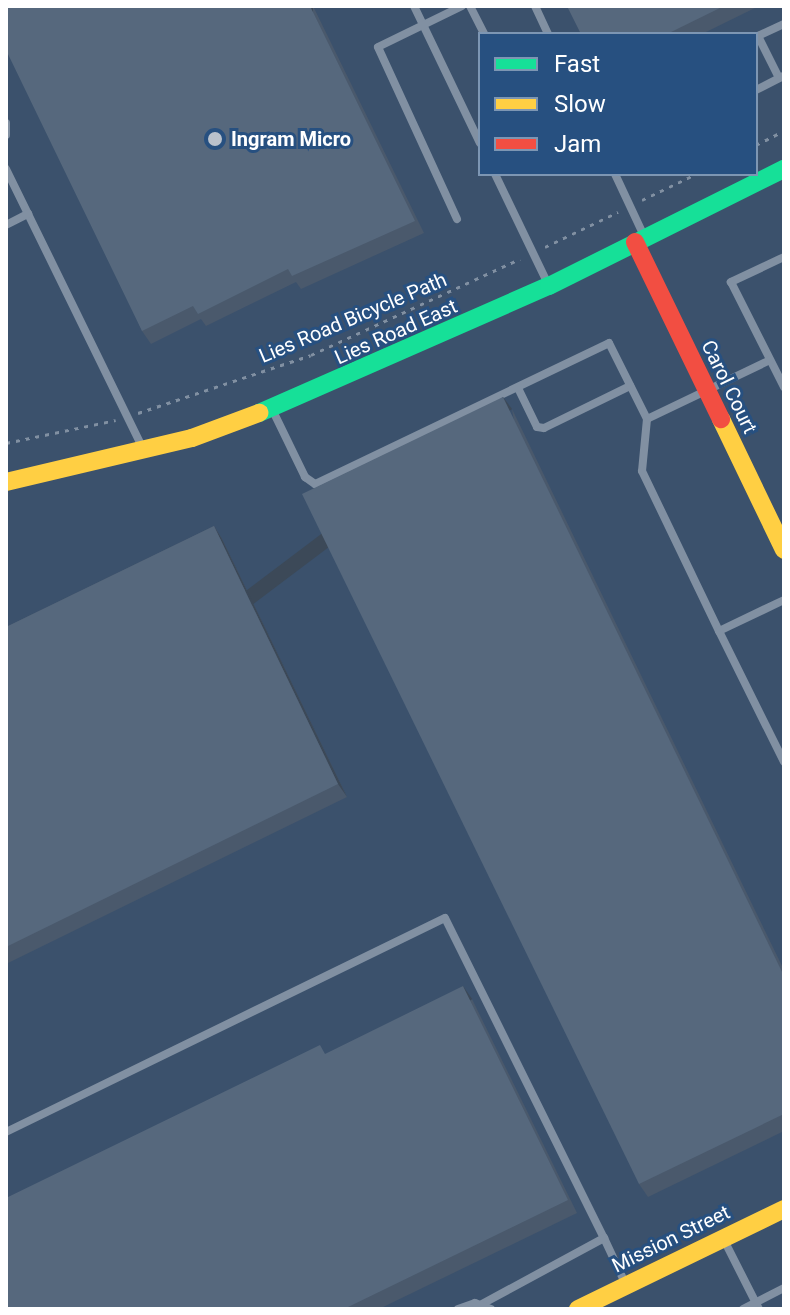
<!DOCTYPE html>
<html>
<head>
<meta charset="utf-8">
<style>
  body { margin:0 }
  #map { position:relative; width:790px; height:1315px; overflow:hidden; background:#3b516c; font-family:Roboto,sans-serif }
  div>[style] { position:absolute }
  .path>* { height:3px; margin-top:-1.5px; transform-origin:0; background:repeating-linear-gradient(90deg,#8190a2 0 4px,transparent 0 10px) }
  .lane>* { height:8px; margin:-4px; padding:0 4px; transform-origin:4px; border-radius:4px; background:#8190a2 }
  .fast>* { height:18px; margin:-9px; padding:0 9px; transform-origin:9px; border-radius:9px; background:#16e098 }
  .slow>* { height:18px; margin:-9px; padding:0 9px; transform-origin:9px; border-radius:9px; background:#ffcf43 }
  .jam>* { height:18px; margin:-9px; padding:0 9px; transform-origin:9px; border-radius:9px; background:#f24e42 }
  .wall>* { inset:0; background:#4a596c }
  .shaded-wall>* { inset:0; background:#3c4958; transform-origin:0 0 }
  .building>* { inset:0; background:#56687d }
  .dots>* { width:22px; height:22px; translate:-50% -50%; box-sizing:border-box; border:4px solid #275080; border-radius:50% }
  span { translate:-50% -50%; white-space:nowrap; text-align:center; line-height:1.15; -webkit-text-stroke:6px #275080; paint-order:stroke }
  .poi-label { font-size:20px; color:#fff; font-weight:700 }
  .left { translate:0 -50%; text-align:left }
  .street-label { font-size:20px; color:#fff }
  .frame { position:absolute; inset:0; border:8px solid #fff; pointer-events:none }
  .legend { position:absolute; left:478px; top:32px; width:280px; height:144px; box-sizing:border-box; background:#275080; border:2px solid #7d96b3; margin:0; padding:10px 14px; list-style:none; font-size:24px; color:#fff }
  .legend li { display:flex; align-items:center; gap:16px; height:40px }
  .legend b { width:40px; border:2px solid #7d96b3 }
</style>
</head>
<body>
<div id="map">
  <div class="path">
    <div style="left:756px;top:145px;width:31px;rotate:-27deg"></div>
    <div style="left:642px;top:200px;width:60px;rotate:-25.7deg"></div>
    <div style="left:545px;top:247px;width:81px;rotate:-25.6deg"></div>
    <div style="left:138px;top:413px;width:182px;rotate:-18.5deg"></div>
    <div style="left:311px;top:355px;width:230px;rotate:-24.7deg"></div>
    <div style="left:6px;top:443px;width:112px;rotate:-11.8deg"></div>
  </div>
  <div class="lane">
    <div style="left:414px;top:6px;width:152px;rotate:64.3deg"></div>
    <div style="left:470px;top:6px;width:31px;rotate:63deg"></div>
    <div style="left:535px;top:6px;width:31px;rotate:65deg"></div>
    <div style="left:758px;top:36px;width:47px;rotate:63.4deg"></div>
    <div style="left:756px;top:37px;width:31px;rotate:-25deg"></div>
    <div style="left:756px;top:90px;width:31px;rotate:-27deg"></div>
    <div style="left:6px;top:123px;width:12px;rotate:90deg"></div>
    <div style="left:6px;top:169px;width:307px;rotate:63.9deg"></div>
    <div style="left:495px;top:174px;width:120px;rotate:64.3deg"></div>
    <div style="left:615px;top:174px;width:68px;rotate:64.9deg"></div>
    <div style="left:457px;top:219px;width:189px;rotate:-114.7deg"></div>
    <div style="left:378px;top:47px;width:93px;rotate:-26deg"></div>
    <div style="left:6px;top:225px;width:25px;rotate:-27deg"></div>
    <div style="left:784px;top:257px;width:59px;rotate:154.7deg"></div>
    <div style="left:731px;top:282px;width:118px;rotate:63.2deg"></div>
    <div style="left:518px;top:388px;width:43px;rotate:64deg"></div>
    <div style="left:537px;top:427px;width:7px;rotate:8deg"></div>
    <div style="left:544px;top:428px;width:96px;rotate:-26deg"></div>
    <div style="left:272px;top:409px;width:76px;rotate:64.1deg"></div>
    <div style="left:305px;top:477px;width:12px;rotate:35deg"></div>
    <div style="left:315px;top:484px;width:326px;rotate:-25.6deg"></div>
    <div style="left:609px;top:343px;width:85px;rotate:63.4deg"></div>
    <div style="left:647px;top:419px;width:136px;rotate:-25.6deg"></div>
    <div style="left:647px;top:419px;width:52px;rotate:95.5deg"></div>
    <div style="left:642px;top:471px;width:178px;rotate:64.3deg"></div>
    <div style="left:784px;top:600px;width:72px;rotate:154.5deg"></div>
    <div style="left:719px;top:631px;width:146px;rotate:63.6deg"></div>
    <div style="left:6px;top:1132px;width:488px;rotate:-26deg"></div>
    <div style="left:445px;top:918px;width:357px;rotate:63.6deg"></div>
    <div style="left:725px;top:1242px;width:75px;rotate:63.1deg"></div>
    <div style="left:482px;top:1304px;width:139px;rotate:-28.4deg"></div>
    <div style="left:604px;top:1238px;width:52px;rotate:64.9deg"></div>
    <div style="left:458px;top:1309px;width:18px;rotate:-19deg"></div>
    <div style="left:475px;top:1303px;width:17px;rotate:21deg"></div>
    <div style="left:743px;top:1309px;width:46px;rotate:-27.1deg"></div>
  </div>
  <div class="fast">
    <div style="left:259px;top:413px;width:317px;rotate:-23.7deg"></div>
    <div style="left:549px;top:286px;width:263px;rotate:-26.5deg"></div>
  </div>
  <div class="slow">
    <div style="left:721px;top:419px;width:145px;rotate:64.3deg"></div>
    <div style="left:6px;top:482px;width:191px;rotate:-13.3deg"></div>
    <div style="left:192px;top:438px;width:72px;rotate:-20.5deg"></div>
    <div style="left:578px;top:1309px;width:229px;rotate:-25.9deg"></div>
  </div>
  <div class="jam">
    <div style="left:635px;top:242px;width:197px;rotate:64.1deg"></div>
  </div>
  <div class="wall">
    <div style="clip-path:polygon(6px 6px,313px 6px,424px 233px,301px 289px,296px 282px,206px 326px,201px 319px,151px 344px,142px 331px)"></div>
    <div style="clip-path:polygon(567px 6px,759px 6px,702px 34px,581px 34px)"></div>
    <div style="clip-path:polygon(512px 409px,784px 970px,784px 1131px,648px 1197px,639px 1184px)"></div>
    <div style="clip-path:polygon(214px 526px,222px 539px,347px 797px,6px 964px,6px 627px)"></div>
    <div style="clip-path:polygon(472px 999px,577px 1213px,379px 1309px,6px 1309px)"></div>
  </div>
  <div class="shaded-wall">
    <div style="left:310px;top:6px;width:3px;height:239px"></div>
    <div style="left:503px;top:397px;width:15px;height:644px;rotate:53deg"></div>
    <div style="clip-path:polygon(214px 526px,222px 539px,347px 797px,338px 784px)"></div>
    <div style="left:463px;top:986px;width:16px;height:238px;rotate:55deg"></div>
  </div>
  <div class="building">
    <div style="clip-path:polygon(6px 6px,310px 6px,415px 221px,292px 276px,288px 269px,198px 314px,193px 306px,142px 331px,6px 50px)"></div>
    <div style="clip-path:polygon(567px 6px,724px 6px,667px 34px,581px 34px)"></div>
    <div style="clip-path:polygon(503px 397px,784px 976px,784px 1114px,639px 1184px,302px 494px)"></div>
    <div style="clip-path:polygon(214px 526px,338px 784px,6px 947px,6px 627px)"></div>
    <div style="clip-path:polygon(463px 986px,568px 1200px,344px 1309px,6px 1309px,6px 1198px,320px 1045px,325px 1054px)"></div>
  </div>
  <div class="dots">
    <div style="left:215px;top:139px;background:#bac2cc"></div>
  </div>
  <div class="poi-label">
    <span class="left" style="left:231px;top:139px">Ingram Micro</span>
  </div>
  <div class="street-label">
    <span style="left:353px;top:318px;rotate:-23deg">Lies Road Bicycle Path</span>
    <span style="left:396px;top:332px;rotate:-24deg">Lies Road East</span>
    <span style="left:729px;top:387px;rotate:64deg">Carol Court</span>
    <span style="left:671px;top:1239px;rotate:-26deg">Mission Street</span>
  </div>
  <div class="frame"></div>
  <ul class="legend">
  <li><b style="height:10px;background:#16e098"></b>Fast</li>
  <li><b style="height:10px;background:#ffcf43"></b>Slow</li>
  <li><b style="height:10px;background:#f24e42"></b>Jam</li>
  </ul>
</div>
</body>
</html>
